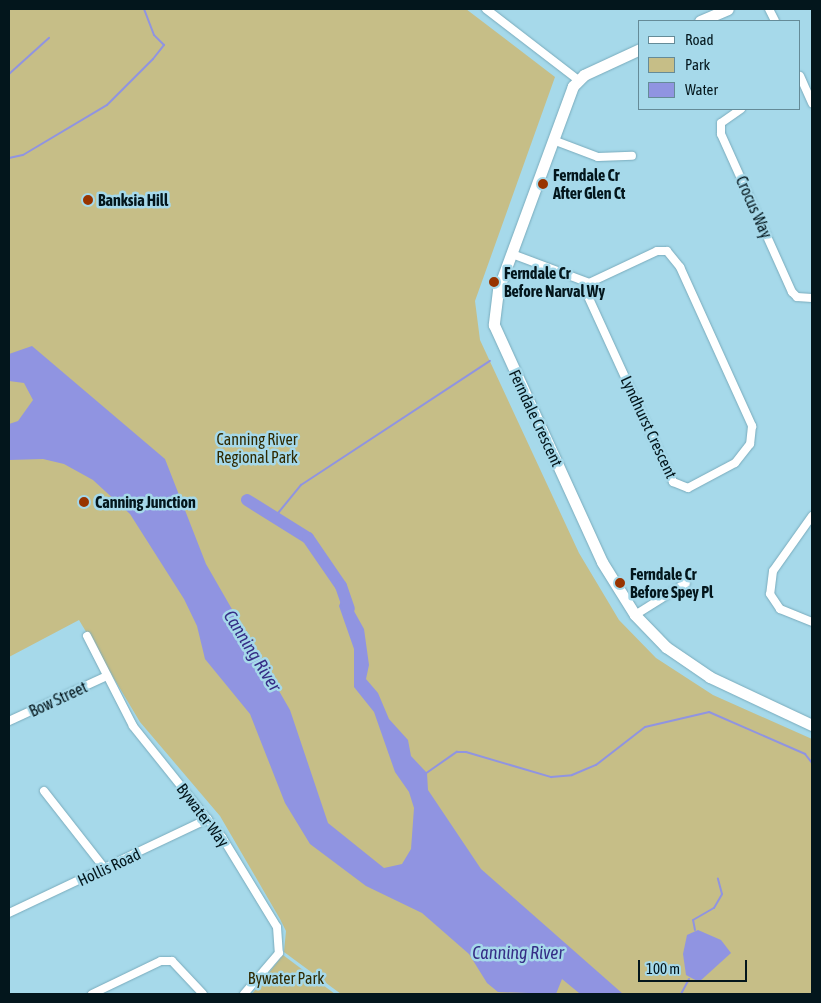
<!DOCTYPE html>
<html>
<head>
<meta charset="utf-8">
<style>
  body { margin:0 }
  #map { position:relative; width:821px; height:1003px; overflow:hidden; background:#a6d9ea; font-family:"Asap Condensed",sans-serif }
  div>[style] { position:absolute }
  .green>* { inset:0; background:#c6be87 }
  .water>* { inset:0; background:#9094e1 }
  .stream>* { height:2px; margin:-1px; padding:0 1px; transform-origin:1px; border-radius:1px; background:#9094e1 }
  .river>* { height:12px; margin:-6px; padding:0 6px; transform-origin:6px; border-radius:6px; background:#9094e1 }
  .roads { filter:drop-shadow(0 0 1px #79abbc) drop-shadow(0 0 1px #79abbc) }
  .street>* { height:8px; margin:-4px; padding:0 4px; transform-origin:4px; border-radius:4px; background:#fff }
  .secondary>* { height:11px; margin:-5.5px; padding:0 5.5px; transform-origin:5.5px; border-radius:5.5px; background:#fff }
  .dots>* { width:14px; height:14px; translate:-50% -50%; box-sizing:border-box; border:2px solid #a6d9ea; border-radius:50% }
  span { translate:-50% -50%; white-space:nowrap; text-align:center; line-height:1.15; -webkit-text-stroke:5px #a6d9ea; paint-order:stroke }
  .poi-label { font-size:16px; color:#03161c; font-weight:700 }
  .left { translate:0 -50%; text-align:left }
  .street-label { font-size:16px; color:#03161c }
  .park-label { font-size:16px; color:#2f2901 }
  .water-label { font-size:18px; color:#352d86; font-style:italic }
  .frame { position:absolute; inset:0; border:10px solid #03161c; pointer-events:none }
  .legend { position:absolute; left:638px; top:20px; width:162px; height:90px; box-sizing:border-box; background:#a6d9ea; border:1px solid #658b98; margin:0; padding:6px 9px; list-style:none; font-size:15px; color:#03161c }
  .legend li { display:flex; align-items:center; gap:10px; height:25px }
  .legend b { width:25px; border:1px solid #658b98 }
  .scale { position:absolute; left:638px; top:960px; width:109px; height:22px; box-sizing:border-box; border:2px solid #03161c; border-top:0; padding-left:6px; font-size:15px; line-height:18px; white-space:nowrap; color:#03161c; -webkit-text-stroke:4px #a6d9ea; paint-order:stroke }
</style>
</head>
<body>
<div id="map">
  <div class="green">
    <div style="clip-path:polygon(9px 9px,466px 9px,555px 77px,475px 301px,480px 340px,579px 553px,619px 620px,656px 658px,713px 695px,812px 739px,812px 994px,341px 994px,284px 952px,286px 931px,280px 919px,220px 816px,140px 722px,79px 620px,9px 657px)"></div>
    <div style="clip-path:polygon(283px 955px,335px 994px,252px 994px)"></div>
  </div>
  <div class="water">
    <div style="clip-path:polygon(32px 346px,165px 459px,206px 564px,290px 710px,328px 823px,384px 868px,402px 864px,411px 849px,414px 808px,409px 792px,395px 772px,374px 712px,354px 687px,354px 649px,339px 606px,344px 593px,364px 629px,369px 665px,366px 679px,378px 693px,389px 719px,408px 740px,411px 756px,427px 773px,428px 790px,481px 869px,623px 994px,579px 993px,562px 979px,556px 994px,498px 992px,487px 983px,469px 954px,422px 913px,366px 886px,310px 844px,285px 803px,250px 714px,205px 659px,197px 626px,184px 599px,130px 514px,93px 480px,64px 464px,43px 459px,9px 460px,9px 424px,18px 421px,33px 400px,24px 383px,9px 381px,9px 354px)"></div>
    <div style="clip-path:polygon(698px 930px,721px 940px,731px 953px,699px 982px,686px 975px,683px 954px,687px 935px)"></div>
  </div>
  <div class="stream">
    <div style="left:9px;top:74px;width:54px;rotate:-42deg"></div>
    <div style="left:9px;top:158px;width:14px;rotate:-12deg"></div>
    <div style="left:23px;top:155px;width:98px;rotate:-30.8deg"></div>
    <div style="left:107px;top:105px;width:65px;rotate:-45deg"></div>
    <div style="left:153px;top:59px;width:18px;rotate:-52deg"></div>
    <div style="left:164px;top:45px;width:14px;rotate:-135deg"></div>
    <div style="left:154px;top:35px;width:28px;rotate:-111deg"></div>
    <div style="left:274px;top:518px;width:43px;rotate:-50.7deg"></div>
    <div style="left:301px;top:485px;width:226px;rotate:-33.3deg"></div>
    <div style="left:425px;top:774px;width:39px;rotate:-35deg"></div>
    <div style="left:457px;top:752px;width:9px"></div>
    <div style="left:466px;top:752px;width:89px;rotate:16.4deg"></div>
    <div style="left:551px;top:777px;width:21px;rotate:-5deg"></div>
    <div style="left:572px;top:775px;width:26px;rotate:-23deg"></div>
    <div style="left:596px;top:765px;width:62px;rotate:-37.8deg"></div>
    <div style="left:645px;top:727px;width:66px;rotate:-13.2deg"></div>
    <div style="left:709px;top:712px;width:105px;rotate:23.6deg"></div>
    <div style="left:805px;top:754px;width:11px;rotate:52deg"></div>
    <div style="left:695px;top:930px;width:10px;rotate:-101deg"></div>
    <div style="left:693px;top:920px;width:24px;rotate:-30deg"></div>
    <div style="left:714px;top:908px;width:16px;rotate:-60deg"></div>
    <div style="left:722px;top:894px;width:16px;rotate:-105deg"></div>
    <div style="left:681px;top:994px;width:17px;rotate:-62deg"></div>
  </div>
  <div class="river">
    <div style="left:247px;top:500px;width:72px;rotate:31.9deg"></div>
    <div style="left:308px;top:538px;width:58px;rotate:55.5deg"></div>
    <div style="left:341px;top:586px;width:24px;rotate:71deg"></div>
  </div>
  <div class="roads">
    <div class="street">
      <div style="left:486px;top:9px;width:115px;rotate:37.6deg"></div>
      <div style="left:769px;top:9px;width:13px;rotate:63deg"></div>
      <div style="left:800px;top:76px;width:30px;rotate:66deg"></div>
      <div style="left:741px;top:109px;width:24px;rotate:145deg"></div>
      <div style="left:721px;top:123px;width:11px;rotate:90deg"></div>
      <div style="left:721px;top:134px;width:173px;rotate:65.8deg"></div>
      <div style="left:792px;top:292px;width:7px;rotate:45deg"></div>
      <div style="left:797px;top:297px;width:15px;rotate:4deg"></div>
      <div style="left:553px;top:140px;width:48px;rotate:20.7deg"></div>
      <div style="left:598px;top:157px;width:34px;rotate:-2deg"></div>
      <div style="left:512px;top:254px;width:82px;rotate:20.6deg"></div>
      <div style="left:589px;top:283px;width:75px;rotate:-25.2deg"></div>
      <div style="left:657px;top:251px;width:10px"></div>
      <div style="left:667px;top:251px;width:21px;rotate:51deg"></div>
      <div style="left:680px;top:267px;width:175px;rotate:65.6deg"></div>
      <div style="left:752px;top:426px;width:18px;rotate:96deg"></div>
      <div style="left:750px;top:444px;width:24px;rotate:128deg"></div>
      <div style="left:735px;top:463px;width:53px;rotate:152deg"></div>
      <div style="left:688px;top:488px;width:16px;rotate:-158deg"></div>
      <div style="left:673px;top:482px;width:207px;rotate:-114.6deg"></div>
      <div style="left:587px;top:294px;width:11px;rotate:-80deg"></div>
      <div style="left:812px;top:516px;width:67px;rotate:125.3deg"></div>
      <div style="left:773px;top:571px;width:23px;rotate:97deg"></div>
      <div style="left:770px;top:594px;width:18px;rotate:56deg"></div>
      <div style="left:780px;top:609px;width:35px;rotate:22deg"></div>
      <div style="left:635px;top:615px;width:60px;rotate:-32.1deg"></div>
      <div style="left:87px;top:636px;width:101px;rotate:62.9deg"></div>
      <div style="left:133px;top:726px;width:142px;rotate:51.3deg"></div>
      <div style="left:222px;top:837px;width:105px;rotate:58.6deg"></div>
      <div style="left:277px;top:927px;width:26px;rotate:86deg"></div>
      <div style="left:279px;top:953px;width:54px;rotate:130.5deg"></div>
      <div style="left:9px;top:721px;width:108px;rotate:-24.7deg"></div>
      <div style="left:44px;top:791px;width:100px;rotate:51.9deg"></div>
      <div style="left:9px;top:913px;width:220px;rotate:-25.3deg"></div>
      <div style="left:92px;top:994px;width:76px;rotate:-25.6deg"></div>
      <div style="left:161px;top:961px;width:11px"></div>
      <div style="left:172px;top:961px;width:45px;rotate:46.8deg"></div>
    </div>
    <div class="secondary">
      <div style="left:700px;top:21px;width:30px;rotate:-23deg"></div>
      <div style="left:640px;top:49px;width:62px;rotate:155.1deg"></div>
      <div style="left:584px;top:75px;width:16px;rotate:135deg"></div>
      <div style="left:573px;top:86px;width:217px;rotate:110.2deg"></div>
      <div style="left:498px;top:290px;width:35px;rotate:97deg"></div>
      <div style="left:494px;top:325px;width:260px;rotate:65.5deg"></div>
      <div style="left:602px;top:562px;width:62px;rotate:58.1deg"></div>
      <div style="left:635px;top:615px;width:45px;rotate:45.9deg"></div>
      <div style="left:666px;top:647px;width:53px;rotate:34.3deg"></div>
      <div style="left:710px;top:677px;width:113px;rotate:25.2deg"></div>
    </div>
  </div>
  <div class="dots">
    <div style="left:543px;top:184px;background:#983400"></div>
    <div style="left:88px;top:200px;background:#983400"></div>
    <div style="left:494px;top:282px;background:#983400"></div>
    <div style="left:84px;top:502px;background:#983400"></div>
    <div style="left:620px;top:583px;background:#983400"></div>
  </div>
  <div class="poi-label">
    <span class="left" style="left:553px;top:184px">Ferndale Cr<br>After Glen Ct</span>
    <span class="left" style="left:98px;top:200px">Banksia Hill</span>
    <span class="left" style="left:504px;top:282px">Ferndale Cr<br>Before Narval Wy</span>
    <span class="left" style="left:95px;top:502px">Canning Junction</span>
    <span class="left" style="left:630px;top:583px">Ferndale Cr<br>Before Spey Pl</span>
  </div>
  <div class="street-label">
    <span style="left:754px;top:207px;rotate:66deg">Crocus Way</span>
    <span style="left:536px;top:418px;rotate:65deg">Ferndale Crescent</span>
    <span style="left:649px;top:427px;rotate:65deg">Lyndhurst Crescent</span>
    <span style="left:58px;top:699px;rotate:-25deg">Bow Street</span>
    <span style="left:203px;top:815px;rotate:53deg">Bywater Way</span>
    <span style="left:109px;top:867px;rotate:-25deg">Hollis Road</span>
  </div>
  <div class="park-label">
    <span style="left:257px;top:448px">Canning River<br>Regional Park</span>
    <span style="left:286px;top:978px">Bywater Park</span>
  </div>
  <div class="water-label">
    <span style="left:252px;top:651px;rotate:58deg">Canning River</span>
    <span style="left:518px;top:953px">Canning River</span>
  </div>
  <div class="frame"></div>
  <ul class="legend">
  <li><b style="height:6px;background:#fff"></b>Road</li>
  <li><b style="height:14px;background:#c6be87"></b>Park</li>
  <li><b style="height:14px;background:#9094e1"></b>Water</li>
  </ul>
  <div class="scale">100 m</div>
</div>
</body>
</html>
